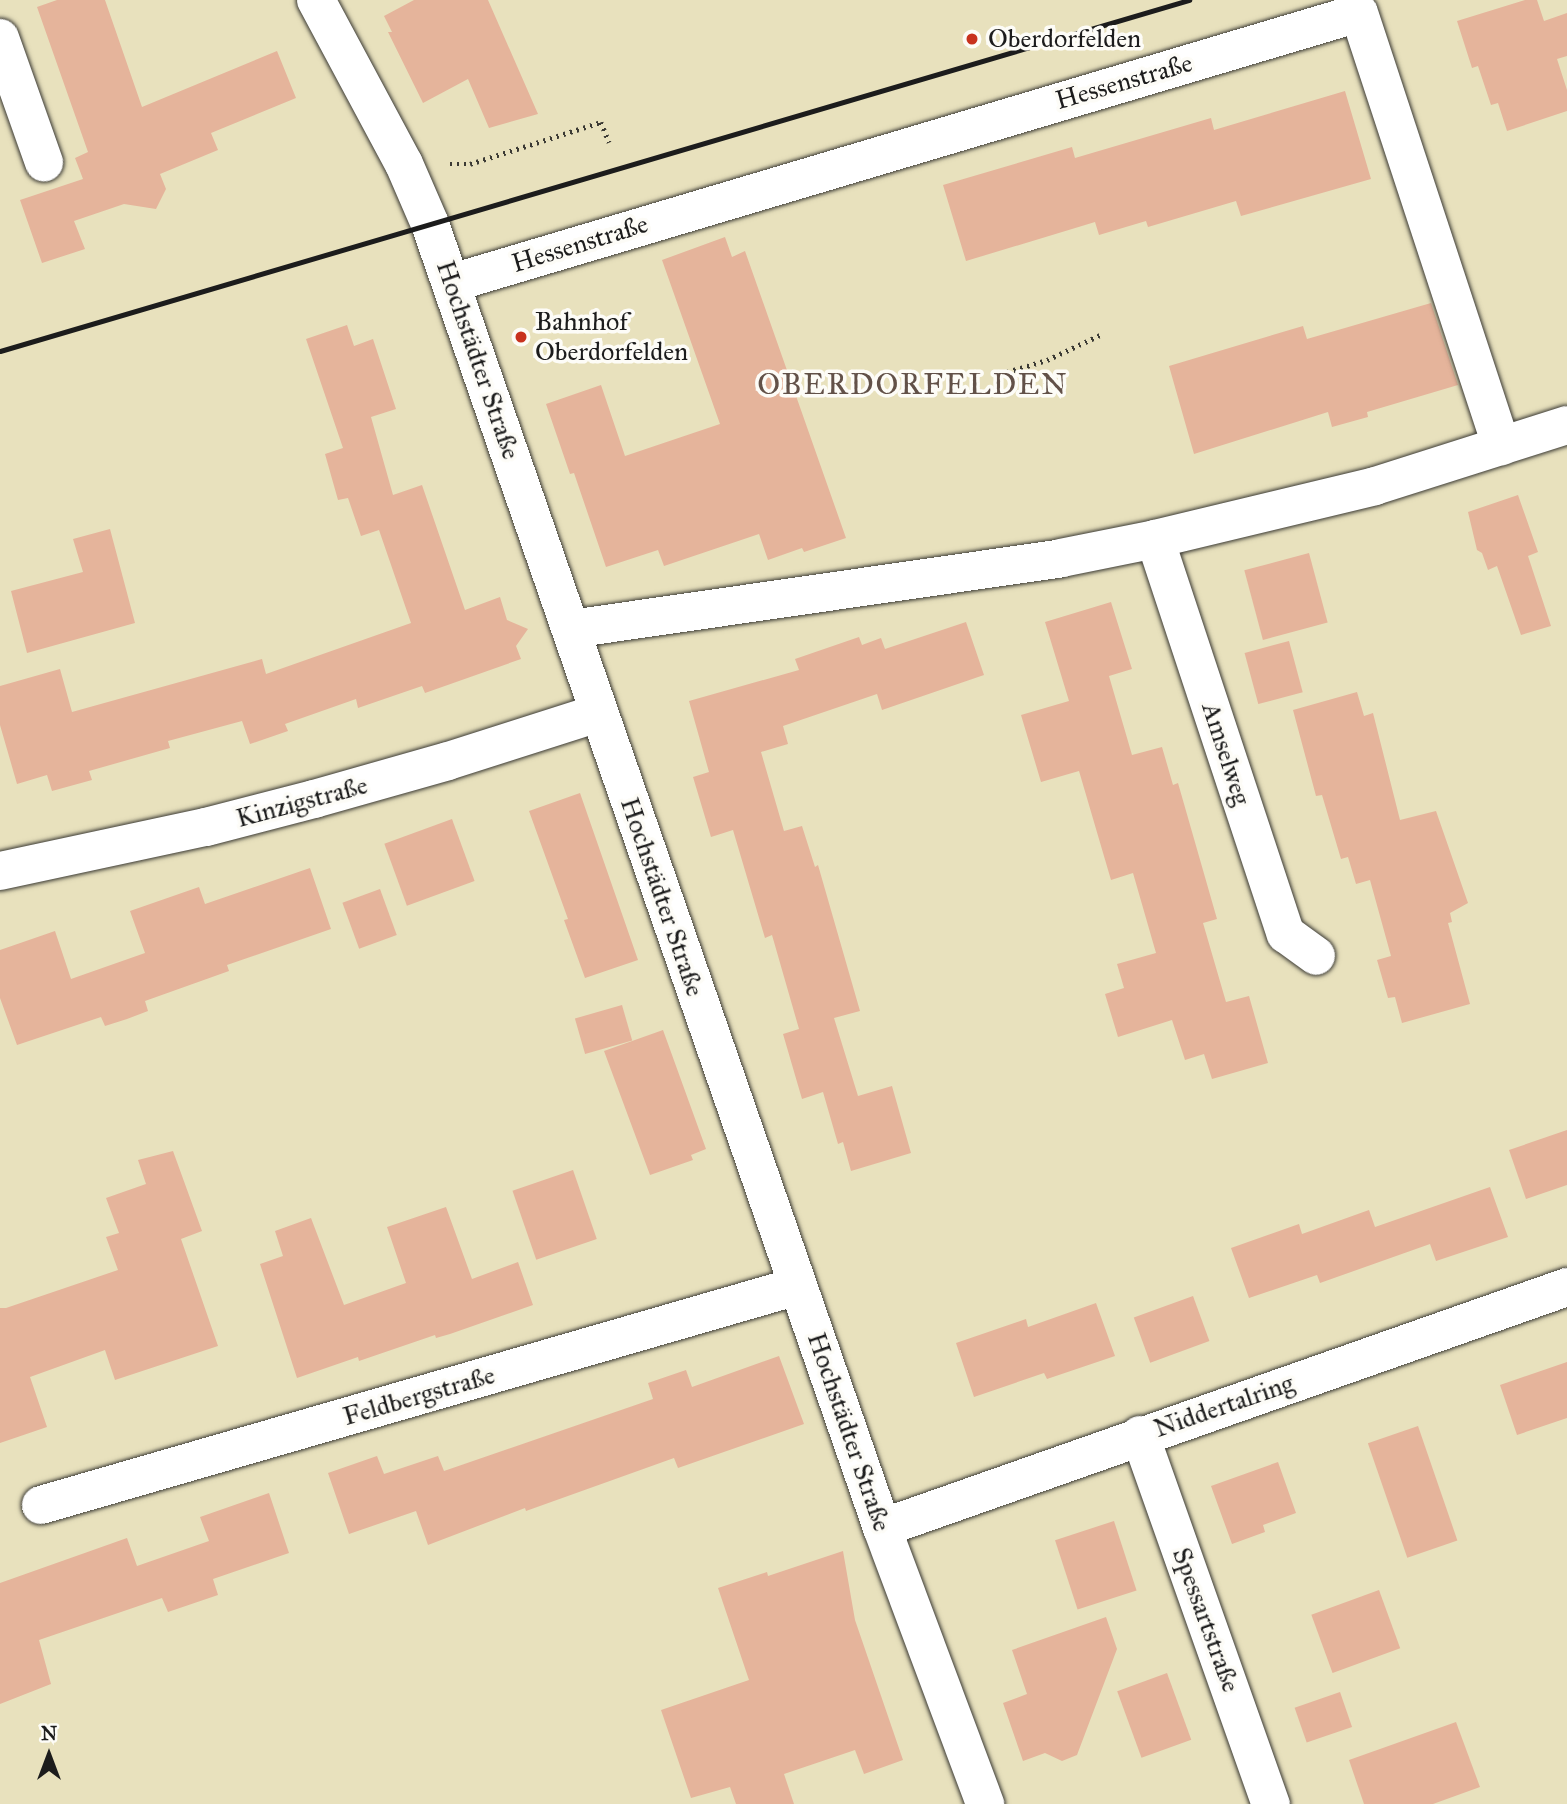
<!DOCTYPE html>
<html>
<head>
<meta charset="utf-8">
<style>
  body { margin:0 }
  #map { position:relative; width:1567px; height:1804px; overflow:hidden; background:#e8e1bd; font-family:"IM FELL Great Primer",serif }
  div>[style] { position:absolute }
  .building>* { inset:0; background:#e5b49b; transform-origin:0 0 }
  .path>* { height:4.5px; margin-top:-2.25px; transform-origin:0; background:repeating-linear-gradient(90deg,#3b3a34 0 2px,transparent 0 7px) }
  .roads { filter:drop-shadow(0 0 2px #3b3a34) drop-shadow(0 0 2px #3b3a34) }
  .street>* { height:38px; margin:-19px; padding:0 19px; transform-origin:19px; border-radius:19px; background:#fff }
  .rail>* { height:5px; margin:-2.5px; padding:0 2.5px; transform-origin:2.5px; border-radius:2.5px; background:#1c1c1c }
  .dots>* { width:19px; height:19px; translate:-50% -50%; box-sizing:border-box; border:4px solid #fdfcf7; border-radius:50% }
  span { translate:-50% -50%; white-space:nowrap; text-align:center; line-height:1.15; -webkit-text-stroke:7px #fdfcf7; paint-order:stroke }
  .poi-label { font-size:26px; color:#1c1c1c }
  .left { translate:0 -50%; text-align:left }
  .street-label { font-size:26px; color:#1c1c1c }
  .quarter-label { font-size:30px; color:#625148; letter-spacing:2px }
  .north { position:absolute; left:14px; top:1720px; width:70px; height:70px; -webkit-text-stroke:5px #fdfcf7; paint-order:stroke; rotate:0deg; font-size:19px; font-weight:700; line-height:28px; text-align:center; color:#1c1c1c }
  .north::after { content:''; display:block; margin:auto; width:24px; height:32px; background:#1c1c1c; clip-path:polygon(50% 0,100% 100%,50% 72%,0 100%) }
</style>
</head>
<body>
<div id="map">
  <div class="building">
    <div style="clip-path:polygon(57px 0,105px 0,142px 107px,277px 51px,296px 98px,211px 133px,218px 150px,160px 174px,166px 189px,156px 209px,124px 204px,74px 221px,85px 249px,42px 263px,20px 200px,83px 179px,75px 158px,88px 152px,37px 7px)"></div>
    <div style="clip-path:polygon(414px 0,488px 0,538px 114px,489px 128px,468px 79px,423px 103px,388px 32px,392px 32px,384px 16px)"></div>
    <div style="clip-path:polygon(1525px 0,1537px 0,1544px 21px,1567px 13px,1567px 56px,1557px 59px,1567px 90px,1567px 111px,1507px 131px,1498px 103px,1491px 105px,1478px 66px,1472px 68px,1457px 21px)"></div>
    <div style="clip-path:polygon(1345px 91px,1371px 179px,1241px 216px,1236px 201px,1148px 227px,1146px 221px,1099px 235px,1095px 222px,966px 261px,943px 185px,1072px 147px,1075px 158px,1211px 118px,1214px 130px)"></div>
    <div style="clip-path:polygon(725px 237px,732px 257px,745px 251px,846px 538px,804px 552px,802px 548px,768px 560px,759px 534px,664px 566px,658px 550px,606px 567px,574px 473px,570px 474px,546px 404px,601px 385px,625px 456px,720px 424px,662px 260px)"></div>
    <div style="clip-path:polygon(1431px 303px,1458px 385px,1367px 412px,1368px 417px,1332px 427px,1328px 412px,1194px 454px,1169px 366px,1303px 326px,1307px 339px)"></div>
    <div style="clip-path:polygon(347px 325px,354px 346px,373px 339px,396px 409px,371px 417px,393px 495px,422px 485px,465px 610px,500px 597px,507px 620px,528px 629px,516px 646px,521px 659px,425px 693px,422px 686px,358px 708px,356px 699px,285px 724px,288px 731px,250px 744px,242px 721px,168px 741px,170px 748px,89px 771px,92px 780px,52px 791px,47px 775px,17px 784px,0 725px,0 686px,60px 669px,72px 712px,262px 659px,266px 674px,411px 623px,379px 530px,361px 536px,348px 498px,338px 500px,325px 454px,343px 448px,306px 339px)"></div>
    <div style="clip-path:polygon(1518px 495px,1538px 552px,1528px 556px,1551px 626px,1521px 635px,1497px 566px,1488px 570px,1482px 553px,1477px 550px,1468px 512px)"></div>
    <div style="clip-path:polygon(110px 529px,135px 623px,27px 653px,11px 591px,83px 572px,73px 539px)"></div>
    <div style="left:1309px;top:553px;width:72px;height:67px;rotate:75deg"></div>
    <div style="clip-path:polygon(1111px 602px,1132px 669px,1109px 676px,1132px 755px,1162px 747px,1173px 785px,1178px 783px,1217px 919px,1203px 923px,1226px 1002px,1249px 996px,1268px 1063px,1212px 1079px,1204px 1054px,1185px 1060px,1172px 1020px,1118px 1037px,1105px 994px,1124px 988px,1117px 964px,1156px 953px,1133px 873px,1111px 880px,1079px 771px,1041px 782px,1021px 715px,1069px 701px,1045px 622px)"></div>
    <div style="clip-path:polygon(966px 622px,984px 675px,882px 710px,877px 694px,783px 726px,788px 744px,761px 752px,784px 831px,802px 826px,815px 867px,818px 865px,860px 1011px,834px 1018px,858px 1096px,892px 1086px,911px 1153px,851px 1171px,843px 1142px,838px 1144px,823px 1092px,802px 1099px,783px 1034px,799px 1029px,772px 935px,765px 938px,733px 830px,711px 837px,693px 777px,709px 772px,689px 701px,799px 670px,795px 659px,859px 637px,862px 645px,881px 638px,885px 649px)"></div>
    <div style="left:1289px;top:641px;width:53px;height:46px;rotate:75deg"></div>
    <div style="clip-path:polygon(1357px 692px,1364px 716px,1373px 713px,1400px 820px,1436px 811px,1468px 903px,1450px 913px,1452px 922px,1448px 923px,1470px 1004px,1402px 1023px,1395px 997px,1388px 998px,1377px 960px,1391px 956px,1370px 880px,1356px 884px,1348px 857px,1341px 859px,1322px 795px,1316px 796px,1293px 710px)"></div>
    <div style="clip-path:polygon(580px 793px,638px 960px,585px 978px,564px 920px,568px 919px,529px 811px)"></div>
    <div style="left:452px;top:819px;width:66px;height:72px;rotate:70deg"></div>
    <div style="clip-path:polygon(310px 868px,331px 929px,227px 965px,229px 971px,145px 1001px,148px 1011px,127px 1019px,105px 1026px,101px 1017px,17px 1045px,0 998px,0 950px,55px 931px,71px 979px,145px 953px,130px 911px,199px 887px,205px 904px)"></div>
    <div style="left:380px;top:889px;width:49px;height:40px;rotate:70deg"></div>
    <div style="left:622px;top:1005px;width:37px;height:49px;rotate:74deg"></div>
    <div style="clip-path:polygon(663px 1030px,706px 1149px,691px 1155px,693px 1160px,650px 1175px,604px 1051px)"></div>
    <div style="clip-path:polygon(1567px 1130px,1567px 1185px,1526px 1199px,1509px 1150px)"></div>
    <div style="clip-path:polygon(173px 1151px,202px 1231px,181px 1239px,218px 1346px,115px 1380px,105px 1350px,30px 1377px,47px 1427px,0 1443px,0 1308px,6px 1308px,118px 1270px,106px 1237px,119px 1233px,106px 1198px,146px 1184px,138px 1160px)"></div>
    <div style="left:573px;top:1170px;width:73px;height:64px;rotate:71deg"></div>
    <div style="clip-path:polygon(1490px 1187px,1508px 1237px,1436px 1261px,1430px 1244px,1320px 1283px,1317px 1275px,1249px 1298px,1231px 1248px,1299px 1224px,1302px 1234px,1369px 1210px,1375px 1227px)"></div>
    <div style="clip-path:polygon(446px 1207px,472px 1279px,518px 1262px,533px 1305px,450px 1334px,436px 1338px,435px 1335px,359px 1361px,358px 1357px,297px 1378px,260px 1264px,283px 1256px,275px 1231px,311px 1218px,344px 1305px,406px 1283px,387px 1227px)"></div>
    <div style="left:1193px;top:1296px;width:48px;height:63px;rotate:70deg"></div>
    <div style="clip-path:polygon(1096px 1303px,1115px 1356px,1047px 1379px,1044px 1373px,974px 1397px,956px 1343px,1026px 1319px,1028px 1327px)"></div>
    <div style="clip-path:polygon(779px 1356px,804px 1424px,678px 1468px,674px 1458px,526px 1511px,525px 1508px,428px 1545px,416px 1511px,349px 1534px,328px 1473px,377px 1456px,384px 1474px,438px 1456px,444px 1471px,653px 1399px,648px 1383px,686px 1370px,692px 1387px)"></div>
    <div style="clip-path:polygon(1567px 1362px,1567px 1418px,1517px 1435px,1500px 1385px)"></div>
    <div style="left:1418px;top:1426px;width:121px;height:53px;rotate:71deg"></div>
    <div style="clip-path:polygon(1278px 1462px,1296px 1513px,1263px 1525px,1265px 1532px,1232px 1544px,1211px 1486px)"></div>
    <div style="clip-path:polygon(269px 1493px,289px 1553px,213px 1579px,218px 1595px,168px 1612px,162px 1598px,39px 1640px,51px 1684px,0 1704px,0 1583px,127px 1538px,137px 1566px,209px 1541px,200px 1517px)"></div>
    <div style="left:1114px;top:1521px;width:73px;height:62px;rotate:72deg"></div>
    <div style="clip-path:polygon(843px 1551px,855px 1620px,903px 1760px,864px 1774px,855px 1750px,784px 1774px,794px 1804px,736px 1804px,730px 1787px,691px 1798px,661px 1710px,749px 1680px,718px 1588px,767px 1572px,768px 1576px)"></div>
    <div style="left:1379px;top:1590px;width:62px;height:72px;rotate:70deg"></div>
    <div style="clip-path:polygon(1106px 1617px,1117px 1649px,1077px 1755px,1062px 1761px,1045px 1753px,1023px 1761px,1003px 1703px,1027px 1694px,1012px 1650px)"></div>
    <div style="left:1167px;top:1673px;width:71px;height:53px;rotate:70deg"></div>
    <div style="left:1340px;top:1692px;width:37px;height:48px;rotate:71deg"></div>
    <div style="clip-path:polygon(1456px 1722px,1480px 1787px,1433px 1804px,1364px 1804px,1349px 1760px)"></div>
  </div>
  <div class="path">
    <div style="left:450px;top:164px;width:20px"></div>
    <div style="left:470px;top:164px;width:138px;rotate:-17.8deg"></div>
    <div style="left:601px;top:122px;width:22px;rotate:68deg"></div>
    <div style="left:1007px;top:372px;width:42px;rotate:-16.7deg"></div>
    <div style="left:1047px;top:360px;width:61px;rotate:-25.3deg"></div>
  </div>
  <div class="roads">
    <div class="street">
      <div style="left:316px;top:0;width:186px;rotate:61.8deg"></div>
      <div style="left:404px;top:164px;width:65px;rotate:66.6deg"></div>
      <div style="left:430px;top:224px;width:1380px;rotate:70.88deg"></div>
      <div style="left:882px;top:1528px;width:295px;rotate:69.5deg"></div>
      <div style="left:0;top:38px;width:132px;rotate:70.5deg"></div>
      <div style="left:452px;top:283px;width:946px;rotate:-16.58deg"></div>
      <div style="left:1359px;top:13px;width:456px;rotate:71.8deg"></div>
      <div style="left:1155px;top:539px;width:416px;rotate:71.7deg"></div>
      <div style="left:1286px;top:934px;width:37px;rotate:36deg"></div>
      <div style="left:571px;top:629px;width:495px;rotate:-8.2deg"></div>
      <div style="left:1061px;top:558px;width:96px;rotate:-11.4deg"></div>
      <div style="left:1155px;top:539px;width:226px;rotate:-13.5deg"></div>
      <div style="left:1375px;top:486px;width:201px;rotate:-17.6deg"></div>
      <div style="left:0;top:871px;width:211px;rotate:-12.1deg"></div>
      <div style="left:206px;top:827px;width:112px;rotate:-14.5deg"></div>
      <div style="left:314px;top:799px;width:139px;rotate:-15.8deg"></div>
      <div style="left:448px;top:761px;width:157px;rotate:-17.7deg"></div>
      <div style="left:1140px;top:1435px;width:392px;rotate:70.5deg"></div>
      <div style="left:41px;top:1505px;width:788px;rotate:-16.14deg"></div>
      <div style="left:882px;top:1528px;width:726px;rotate:-19.38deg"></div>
    </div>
  </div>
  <div class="rail">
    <div style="left:0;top:351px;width:1240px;rotate:-16.45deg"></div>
  </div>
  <div class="dots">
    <div style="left:972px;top:39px;background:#c8321e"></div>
    <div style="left:521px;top:337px;background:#c8321e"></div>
  </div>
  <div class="poi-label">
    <span class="left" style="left:988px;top:39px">Oberdorfelden</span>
    <span class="left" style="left:535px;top:337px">Bahnhof<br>Oberdorfelden</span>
  </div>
  <div class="street-label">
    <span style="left:1124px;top:82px;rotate:-16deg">Hessenstraße</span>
    <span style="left:580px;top:244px;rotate:-17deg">Hessenstraße</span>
    <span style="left:478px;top:360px;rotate:71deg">Hochstädter Straße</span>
    <span style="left:1226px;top:754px;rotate:72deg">Amselweg</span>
    <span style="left:302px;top:802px;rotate:-15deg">Kinzigstraße</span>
    <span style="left:662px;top:897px;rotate:71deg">Hochstädter Straße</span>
    <span style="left:419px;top:1396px;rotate:-16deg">Feldbergstraße</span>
    <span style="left:1224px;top:1406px;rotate:-19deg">Niddertalring</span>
    <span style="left:849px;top:1432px;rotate:71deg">Hochstädter Straße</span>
    <span style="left:1206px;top:1620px;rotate:70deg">Spessartstraße</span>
  </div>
  <div class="quarter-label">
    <span style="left:913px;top:384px">OBERDORFELDEN</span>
  </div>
  <div class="north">N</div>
</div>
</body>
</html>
